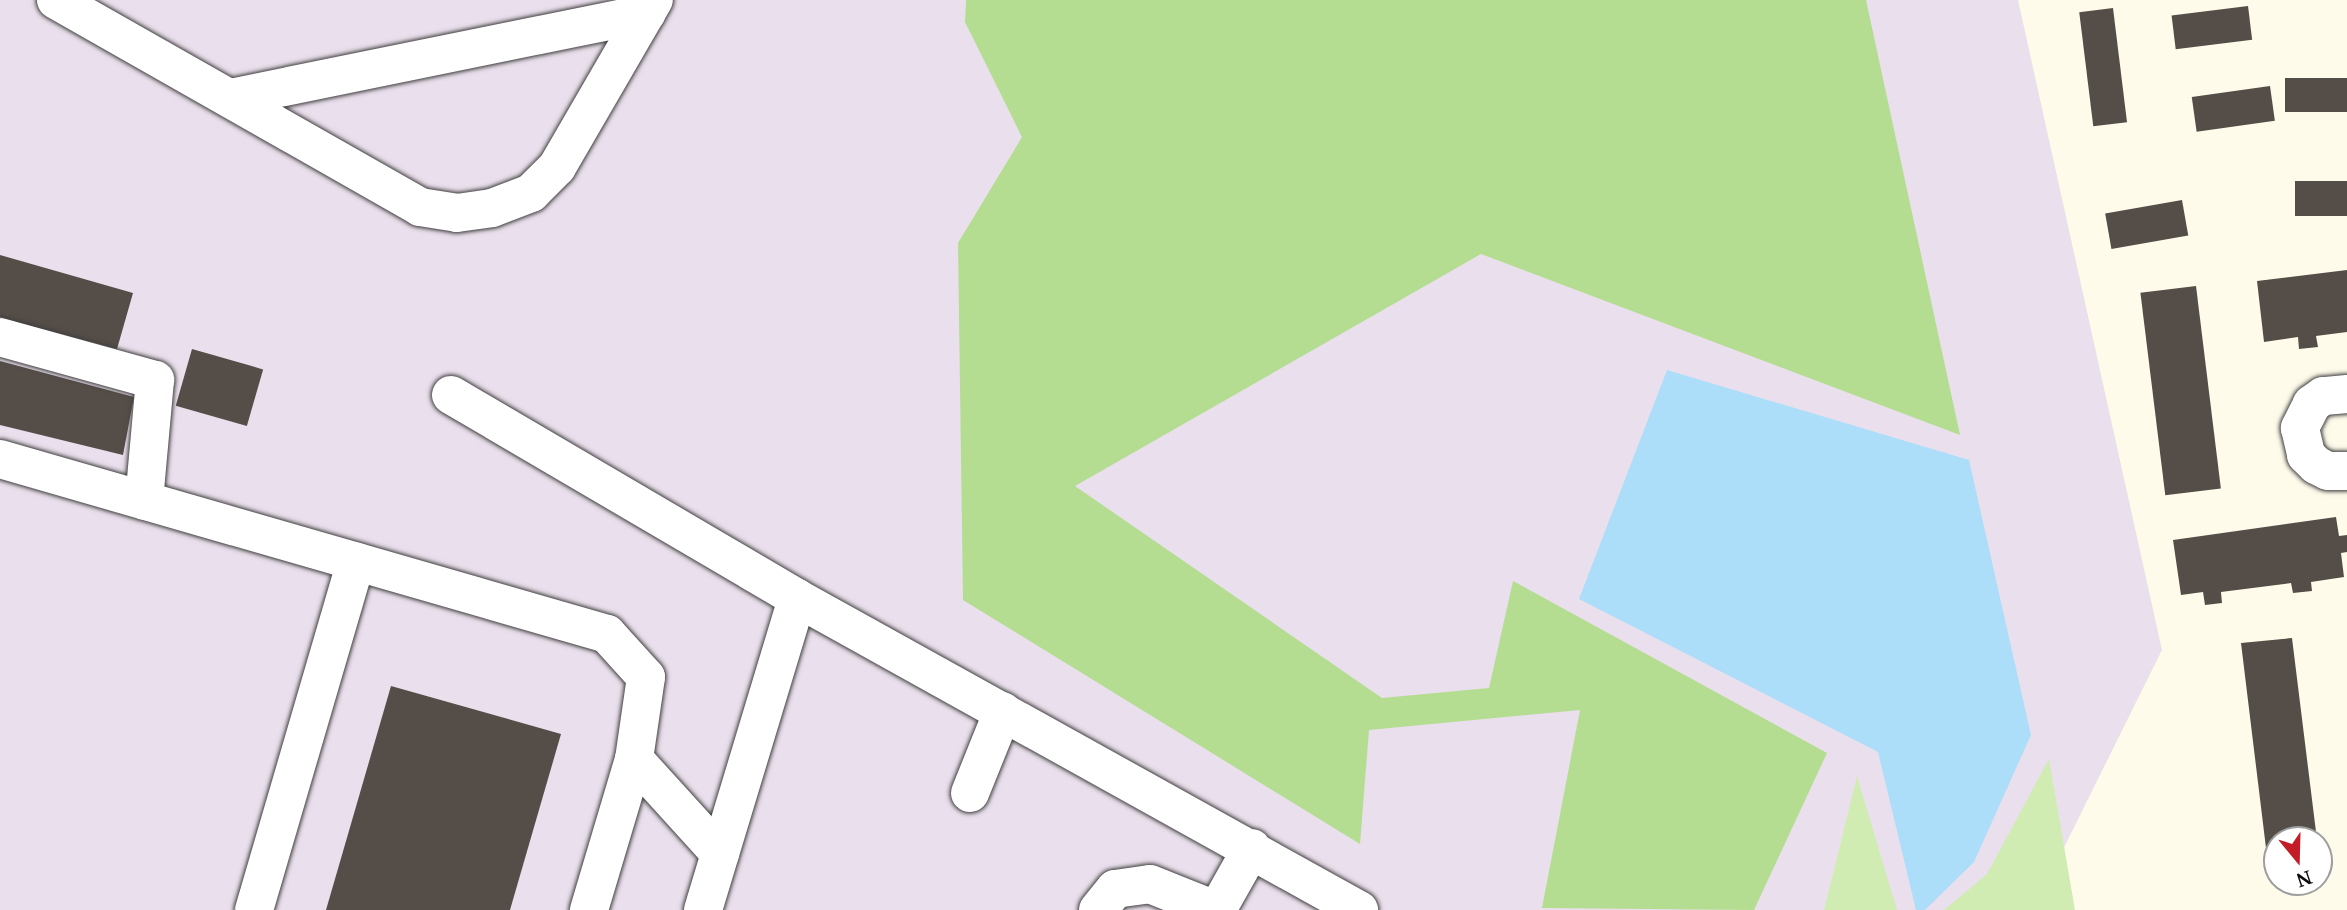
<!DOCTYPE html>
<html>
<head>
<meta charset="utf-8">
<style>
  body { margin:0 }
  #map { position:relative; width:2347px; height:910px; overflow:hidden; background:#fffbeb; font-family:"Noto Serif",serif }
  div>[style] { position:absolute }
  .industrial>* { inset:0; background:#eadfec }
  .green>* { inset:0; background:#d1ecb3 }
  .forest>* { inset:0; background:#b4dd91 }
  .water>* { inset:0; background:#acdefa }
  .building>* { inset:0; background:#554d48; transform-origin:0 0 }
  .roads { filter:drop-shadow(0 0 2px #3f3f3f) drop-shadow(0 0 2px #3f3f3f) }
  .minor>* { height:38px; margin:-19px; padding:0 19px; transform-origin:19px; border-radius:19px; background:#fff }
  span { translate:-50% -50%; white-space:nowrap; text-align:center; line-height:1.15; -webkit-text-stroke:7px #fff; paint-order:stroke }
  .north { position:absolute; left:2263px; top:826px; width:70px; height:70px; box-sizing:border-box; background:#fff; border:2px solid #9e9e9e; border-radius:50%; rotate:161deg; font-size:19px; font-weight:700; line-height:28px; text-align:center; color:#0c0c0c }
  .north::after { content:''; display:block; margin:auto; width:24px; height:32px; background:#c41c26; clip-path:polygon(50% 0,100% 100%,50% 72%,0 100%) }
</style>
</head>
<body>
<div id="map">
  <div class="industrial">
    <div style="clip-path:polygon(0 0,2018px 0,2162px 650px,2033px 910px,0 910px)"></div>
  </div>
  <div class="green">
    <div style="clip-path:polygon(2049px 759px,2075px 910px,1944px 910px,1987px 874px)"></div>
    <div style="clip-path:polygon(1857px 776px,1897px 910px,1824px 910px)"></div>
  </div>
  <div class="forest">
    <div style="clip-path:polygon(966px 0,1866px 0,1960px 435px,1481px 254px,1075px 486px,1382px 698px,1489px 688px,1513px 581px,1827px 753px,1754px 910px,1542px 908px,1580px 710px,1369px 730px,1360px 844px,963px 600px,958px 243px,1022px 137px,965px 22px)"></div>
  </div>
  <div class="water">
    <div style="clip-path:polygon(1667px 370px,1969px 460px,2031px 735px,1974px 862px,1925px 910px,1916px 910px,1878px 752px,1579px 599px)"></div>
  </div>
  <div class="building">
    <div style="left:2248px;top:6px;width:34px;height:77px;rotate:83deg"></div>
    <div style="left:2113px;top:8px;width:115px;height:34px;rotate:83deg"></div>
    <div style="left:2347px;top:78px;width:34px;height:62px;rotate:90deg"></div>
    <div style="left:2270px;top:86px;width:35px;height:79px;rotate:82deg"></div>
    <div style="left:2347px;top:181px;width:35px;height:52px;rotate:90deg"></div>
    <div style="left:2182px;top:200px;width:36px;height:78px;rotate:80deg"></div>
    <div style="clip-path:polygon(0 255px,133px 293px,117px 349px,0 318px)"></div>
    <div style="clip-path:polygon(2347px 270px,2347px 332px,2316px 336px,2318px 347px,2299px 349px,2298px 337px,2264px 342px,2257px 281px)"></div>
    <div style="left:2196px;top:286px;width:204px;height:56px;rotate:83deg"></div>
    <div style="left:192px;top:349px;width:74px;height:59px;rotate:16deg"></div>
    <div style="clip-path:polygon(0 361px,134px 397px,123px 455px,0 425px)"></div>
    <div style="clip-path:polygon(2336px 517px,2339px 536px,2347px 535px,2347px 552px,2341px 553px,2344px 577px,2311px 582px,2312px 591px,2293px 593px,2291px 583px,2221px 592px,2222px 603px,2205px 605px,2203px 592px,2181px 595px,2173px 540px)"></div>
    <div style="clip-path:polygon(2292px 638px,2317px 840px,2277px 840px,2277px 880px,2270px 881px,2241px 643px)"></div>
    <div style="clip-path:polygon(391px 686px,561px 734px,510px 910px,326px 910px)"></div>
  </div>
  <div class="roads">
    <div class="minor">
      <div style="left:56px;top:0;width:419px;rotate:29.6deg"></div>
      <div style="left:420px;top:207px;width:37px;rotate:9deg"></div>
      <div style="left:457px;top:213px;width:35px;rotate:-8deg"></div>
      <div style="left:492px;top:208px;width:42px;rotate:-21deg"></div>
      <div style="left:531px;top:193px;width:37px;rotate:-45deg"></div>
      <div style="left:557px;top:167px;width:193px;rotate:-59.9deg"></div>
      <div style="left:230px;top:98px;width:425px;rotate:-11.5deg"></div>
      <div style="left:0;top:337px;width:161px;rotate:15.5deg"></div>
      <div style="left:155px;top:380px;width:121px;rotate:95.2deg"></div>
      <div style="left:2347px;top:394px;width:24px;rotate:175deg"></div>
      <div style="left:2323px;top:396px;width:14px;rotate:144deg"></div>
      <div style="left:2312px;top:404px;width:27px;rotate:117deg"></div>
      <div style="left:2300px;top:428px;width:28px;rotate:77deg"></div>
      <div style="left:2306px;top:455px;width:14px;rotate:45deg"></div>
      <div style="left:2316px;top:465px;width:13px;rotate:27deg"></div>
      <div style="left:2328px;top:471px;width:19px"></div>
      <div style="left:451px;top:395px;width:401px;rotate:30.4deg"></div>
      <div style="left:797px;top:598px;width:643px;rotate:29.04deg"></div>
      <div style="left:0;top:459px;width:632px;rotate:16.08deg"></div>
      <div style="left:607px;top:634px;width:58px;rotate:47.8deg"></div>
      <div style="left:646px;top:677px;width:83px;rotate:98.3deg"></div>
      <div style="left:634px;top:759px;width:158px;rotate:106.6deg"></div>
      <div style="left:634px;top:759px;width:128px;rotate:47.8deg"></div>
      <div style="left:970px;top:793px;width:88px;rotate:-68.1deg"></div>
      <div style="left:254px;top:910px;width:363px;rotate:-73.7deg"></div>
      <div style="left:703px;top:910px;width:326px;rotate:-73.2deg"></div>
      <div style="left:1098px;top:910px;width:27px;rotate:-51deg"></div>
      <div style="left:1115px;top:889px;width:35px;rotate:-8deg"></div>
      <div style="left:1150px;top:884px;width:70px;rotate:21.8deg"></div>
      <div style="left:1217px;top:910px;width:71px;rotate:-60.6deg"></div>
    </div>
  </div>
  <div class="north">N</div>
</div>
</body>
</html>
